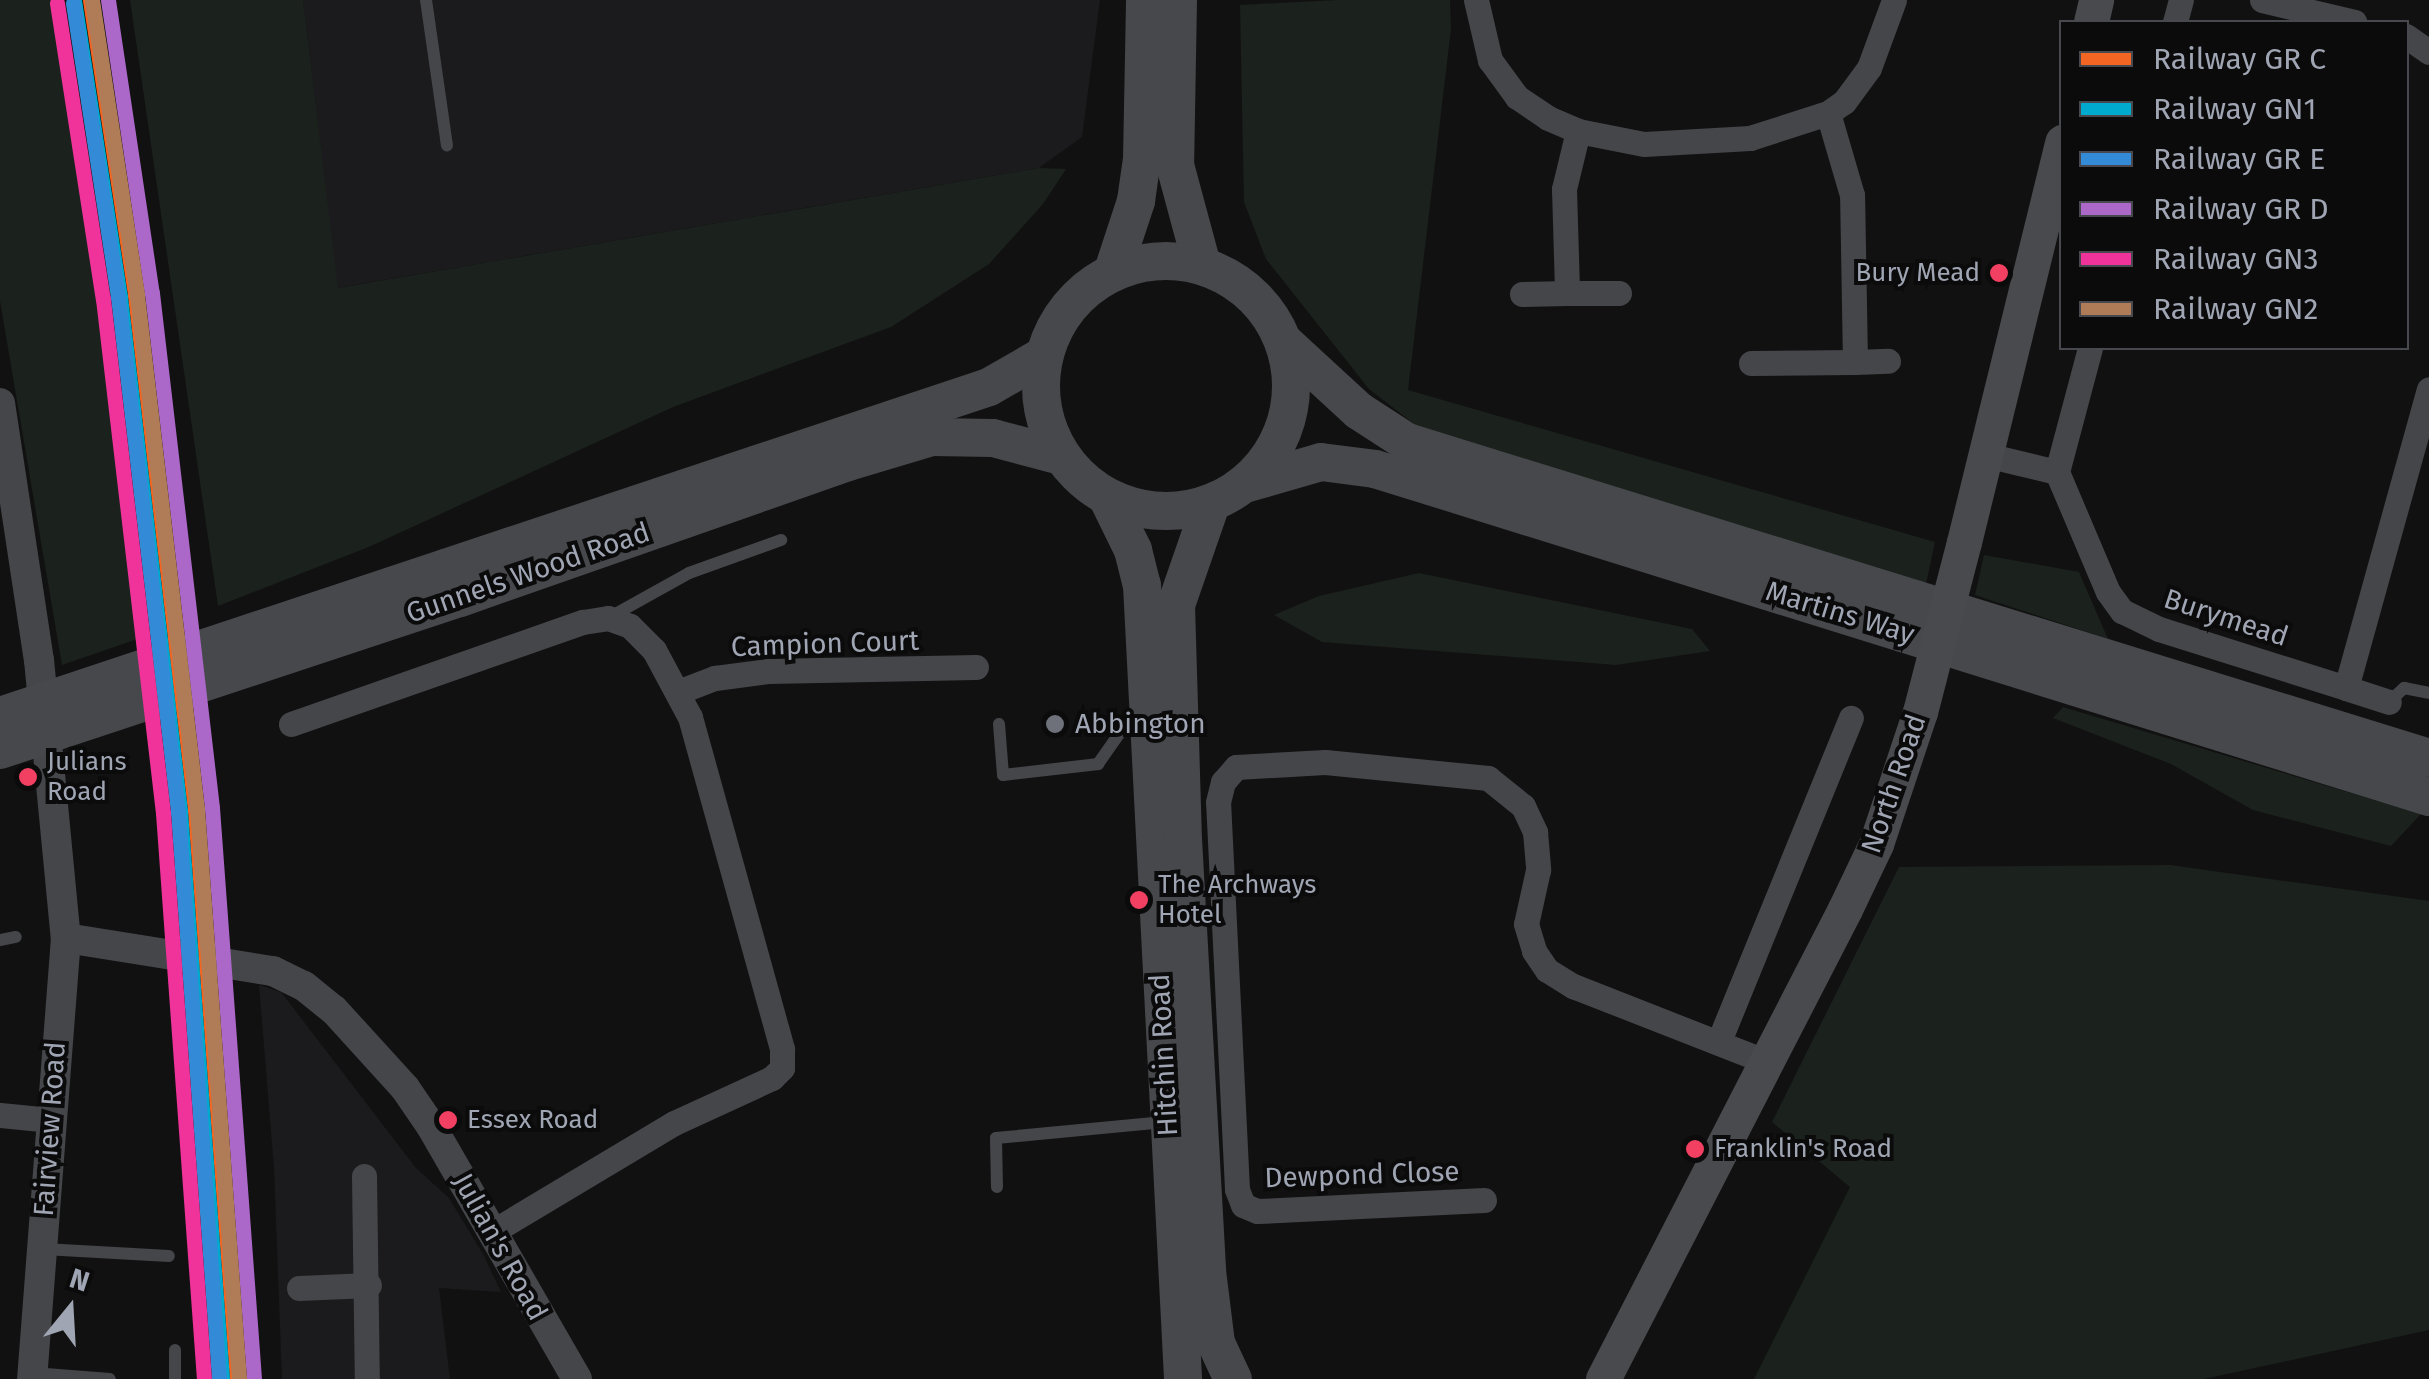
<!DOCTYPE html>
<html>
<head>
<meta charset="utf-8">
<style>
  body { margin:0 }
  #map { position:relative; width:2429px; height:1379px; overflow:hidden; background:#111; font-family:"Fira Sans",sans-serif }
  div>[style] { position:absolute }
  .built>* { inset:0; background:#1b1b1d }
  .green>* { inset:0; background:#1b211c }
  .service>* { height:12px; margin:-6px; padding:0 6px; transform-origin:6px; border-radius:6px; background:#45464a }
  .minor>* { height:25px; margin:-12.5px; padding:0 12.5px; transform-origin:12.5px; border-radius:12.5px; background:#45464a }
  .tertiary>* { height:30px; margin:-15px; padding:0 15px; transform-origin:15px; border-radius:15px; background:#45464a }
  .secondary>* { height:35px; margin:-17.5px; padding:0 17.5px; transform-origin:17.5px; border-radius:17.5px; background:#494a4e }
  .primary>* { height:38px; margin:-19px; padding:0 19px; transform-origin:19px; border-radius:19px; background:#47484c }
  .primary>.ring { margin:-19px; padding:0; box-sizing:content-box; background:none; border:38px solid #47484c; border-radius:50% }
  .secondary-bridge>* { height:35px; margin:-17.5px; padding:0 17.5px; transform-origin:17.5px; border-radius:17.5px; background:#494a4e }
  .primary-bridge>* { height:38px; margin:-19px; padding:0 19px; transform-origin:19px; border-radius:19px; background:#47484c }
  .rail-1>* { height:15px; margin:-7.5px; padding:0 7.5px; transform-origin:7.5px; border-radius:7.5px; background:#f26522 }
  .rail-2>* { height:15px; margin:-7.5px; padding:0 7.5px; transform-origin:7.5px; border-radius:7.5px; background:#00a9ce }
  .rail-3>* { height:15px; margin:-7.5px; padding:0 7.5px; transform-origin:7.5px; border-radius:7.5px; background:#338bd7 }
  .rail-4>* { height:15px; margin:-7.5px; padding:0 7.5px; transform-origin:7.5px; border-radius:7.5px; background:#ac68c9 }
  .rail-5>* { height:15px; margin:-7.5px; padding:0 7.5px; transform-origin:7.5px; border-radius:7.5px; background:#ef339a }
  .rail-6>* { height:15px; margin:-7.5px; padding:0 7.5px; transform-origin:7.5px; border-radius:7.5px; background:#b07c57 }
  .dots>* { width:28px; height:28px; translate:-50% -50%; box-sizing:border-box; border:5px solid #0b0b0c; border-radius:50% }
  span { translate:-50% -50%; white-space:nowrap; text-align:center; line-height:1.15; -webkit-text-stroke:8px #0b0b0c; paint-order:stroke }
  .bus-label { font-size:26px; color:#a0a5b3 }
  .right { translate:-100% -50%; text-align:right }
  .left { translate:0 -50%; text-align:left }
  .street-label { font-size:28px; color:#a0a5b3 }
  .poi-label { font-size:28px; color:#a0a5b3 }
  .legend { position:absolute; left:2059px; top:20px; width:350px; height:330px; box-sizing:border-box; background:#0b0b0c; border:2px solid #47494f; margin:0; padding:12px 18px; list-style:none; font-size:30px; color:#a0a5b3 }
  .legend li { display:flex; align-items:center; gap:20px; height:50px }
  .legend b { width:50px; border:2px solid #47494f }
  .north { position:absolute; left:20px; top:1259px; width:100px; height:100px; -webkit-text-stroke:8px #0b0b0c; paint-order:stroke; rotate:18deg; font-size:28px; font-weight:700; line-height:40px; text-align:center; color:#a0a5b3 }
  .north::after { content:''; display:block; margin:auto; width:35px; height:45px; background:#a0a5b3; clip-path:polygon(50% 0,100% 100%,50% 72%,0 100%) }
</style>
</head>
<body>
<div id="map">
  <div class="built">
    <div style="clip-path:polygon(303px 0,1100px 0,1082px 137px,1039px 168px,337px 288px)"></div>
    <div style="clip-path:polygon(259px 985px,281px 992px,416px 1168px,449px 1198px,484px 1256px,501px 1292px,439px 1288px,450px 1379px,282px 1379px,274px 1168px)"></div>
  </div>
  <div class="green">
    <div style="clip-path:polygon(0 0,59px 0,110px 317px,149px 635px,62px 665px,0 301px)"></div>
    <div style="clip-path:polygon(130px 0,303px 0,338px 288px,1039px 168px,1066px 169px,1043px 204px,989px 264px,891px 327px,673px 407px,371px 546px,218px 606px)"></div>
    <div style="clip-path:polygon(1337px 0,1450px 0,1451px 29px,1408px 390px,1935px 542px,1926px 584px,1418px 427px,1369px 389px,1266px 259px,1244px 202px,1240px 5px)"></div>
    <div style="clip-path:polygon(1984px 555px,2079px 572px,2108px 639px,1975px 595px)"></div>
    <div style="clip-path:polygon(1419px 573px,1692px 629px,1710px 651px,1616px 665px,1322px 642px,1274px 615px,1319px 596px)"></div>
    <div style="clip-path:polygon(2063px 707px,2421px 814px,2391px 846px,2253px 810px,2171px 764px,2053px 718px)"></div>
    <div style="clip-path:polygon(2170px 865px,2429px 901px,2429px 1330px,2204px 1379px,1754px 1379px,1850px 1187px,1772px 1122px,1899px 867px)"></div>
  </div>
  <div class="service">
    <div style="left:426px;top:0;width:147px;rotate:81.8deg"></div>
    <div style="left:610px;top:617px;width:90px;rotate:-29.1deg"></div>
    <div style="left:689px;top:573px;width:98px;rotate:-19.7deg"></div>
    <div style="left:2389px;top:702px;width:21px;rotate:-43deg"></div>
    <div style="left:2404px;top:688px;width:25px;rotate:11deg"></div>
    <div style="left:999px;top:724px;width:51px;rotate:85.5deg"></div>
    <div style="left:1003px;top:775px;width:96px;rotate:-6.6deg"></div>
    <div style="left:1098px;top:764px;width:49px;rotate:-55deg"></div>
    <div style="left:1126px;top:724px;width:19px;rotate:-3deg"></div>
    <div style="left:0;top:940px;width:16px;rotate:-11deg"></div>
    <div style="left:997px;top:1187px;width:49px;rotate:-91.2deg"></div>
    <div style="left:996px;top:1138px;width:169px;rotate:-5.4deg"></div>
    <div style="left:44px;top:1249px;width:125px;rotate:3.2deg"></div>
    <div style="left:175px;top:1350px;width:29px;rotate:90deg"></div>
    <div style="left:33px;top:1373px;width:77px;rotate:4.5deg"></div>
  </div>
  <div class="minor">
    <div style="left:1476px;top:0;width:62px;rotate:76.9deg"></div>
    <div style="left:1490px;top:60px;width:46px;rotate:53.9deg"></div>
    <div style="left:1517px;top:97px;width:37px;rotate:34deg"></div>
    <div style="left:1548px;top:118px;width:33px;rotate:23deg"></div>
    <div style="left:1578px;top:131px;width:67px;rotate:11.1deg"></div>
    <div style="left:1644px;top:144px;width:106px;rotate:-3.2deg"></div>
    <div style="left:1750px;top:138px;width:82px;rotate:-17.8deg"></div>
    <div style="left:1828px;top:113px;width:19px;rotate:-35deg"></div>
    <div style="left:1844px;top:102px;width:42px;rotate:-53.7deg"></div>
    <div style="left:1869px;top:68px;width:72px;rotate:-69.8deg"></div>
    <div style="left:2262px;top:0;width:95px;rotate:13.4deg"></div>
    <div style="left:2175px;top:22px;width:23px;rotate:-75deg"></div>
    <div style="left:2406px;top:36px;width:28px;rotate:35deg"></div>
    <div style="left:1578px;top:131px;width:60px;rotate:103.6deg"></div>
    <div style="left:1564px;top:189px;width:104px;rotate:88.3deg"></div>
    <div style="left:1567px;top:293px;width:52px"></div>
    <div style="left:1522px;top:294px;width:45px;rotate:-1.3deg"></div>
    <div style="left:1855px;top:362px;width:33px;rotate:-2deg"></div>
    <div style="left:1751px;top:363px;width:104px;rotate:-0.6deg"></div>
    <div style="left:1855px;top:362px;width:167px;rotate:-91deg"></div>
    <div style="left:1852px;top:195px;width:85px;rotate:-106.3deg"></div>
    <div style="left:1986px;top:455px;width:73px;rotate:13.5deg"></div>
    <div style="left:2057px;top:472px;width:128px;rotate:-75.1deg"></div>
    <div style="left:2057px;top:472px;width:130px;rotate:67deg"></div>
    <div style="left:2108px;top:592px;width:24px;rotate:54deg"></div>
    <div style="left:2122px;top:611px;width:41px;rotate:25.9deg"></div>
    <div style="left:2159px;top:629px;width:196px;rotate:17.5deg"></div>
    <div style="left:2346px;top:688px;width:310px;rotate:-74.5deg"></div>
    <div style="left:2346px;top:688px;width:45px;rotate:18deg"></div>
    <div style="left:678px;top:692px;width:40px;rotate:-21deg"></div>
    <div style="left:715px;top:678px;width:53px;rotate:-7.5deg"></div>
    <div style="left:768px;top:671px;width:208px;rotate:-1.1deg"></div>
    <div style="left:291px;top:724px;width:309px;rotate:-19.3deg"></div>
    <div style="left:583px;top:622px;width:25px;rotate:-9deg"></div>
    <div style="left:608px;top:618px;width:23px;rotate:20deg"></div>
    <div style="left:630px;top:626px;width:34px;rotate:45deg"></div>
    <div style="left:654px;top:650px;width:76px;rotate:61.8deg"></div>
    <div style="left:690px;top:717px;width:345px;rotate:74.5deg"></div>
    <div style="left:782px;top:1049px;width:19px;rotate:90deg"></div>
    <div style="left:782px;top:1068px;width:14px;rotate:135deg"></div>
    <div style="left:772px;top:1078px;width:108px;rotate:155.3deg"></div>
    <div style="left:674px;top:1123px;width:212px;rotate:149.1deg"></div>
    <div style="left:1719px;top:1041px;width:349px;rotate:-67.8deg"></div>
    <div style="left:0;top:1115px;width:51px;rotate:5.6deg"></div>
    <div style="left:364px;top:1176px;width:203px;rotate:89.2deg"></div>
    <div style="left:1484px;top:1200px;width:227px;rotate:177.2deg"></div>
    <div style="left:1257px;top:1211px;width:15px;rotate:-157deg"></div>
    <div style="left:1243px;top:1205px;width:17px;rotate:-111deg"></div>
    <div style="left:1237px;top:1189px;width:387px;rotate:-92.8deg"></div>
    <div style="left:1218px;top:802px;width:21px;rotate:-76deg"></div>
    <div style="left:1223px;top:782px;width:20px;rotate:-49deg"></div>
    <div style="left:1236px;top:767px;width:89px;rotate:-3.2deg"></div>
    <div style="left:1325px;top:762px;width:164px;rotate:5.6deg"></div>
    <div style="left:1488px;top:778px;width:45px;rotate:38.7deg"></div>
    <div style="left:1523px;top:806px;width:29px;rotate:65deg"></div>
    <div style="left:1535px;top:832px;width:38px;rotate:85deg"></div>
    <div style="left:1538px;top:870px;width:55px;rotate:102.5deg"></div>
    <div style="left:1526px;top:924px;width:28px;rotate:73deg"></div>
    <div style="left:1534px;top:951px;width:23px;rotate:56deg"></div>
    <div style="left:1547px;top:970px;width:31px;rotate:32deg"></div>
    <div style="left:1573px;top:986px;width:208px;rotate:21.4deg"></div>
    <div style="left:299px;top:1288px;width:70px;rotate:-2.5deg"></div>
  </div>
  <div class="tertiary">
    <div style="left:0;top:403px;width:260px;rotate:81.4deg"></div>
    <div style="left:39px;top:660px;width:279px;rotate:84.5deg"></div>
    <div style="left:66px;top:938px;width:442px;rotate:94.4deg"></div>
    <div style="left:66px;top:938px;width:210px;rotate:9.1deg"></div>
    <div style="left:273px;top:971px;width:34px;rotate:26deg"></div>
    <div style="left:304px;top:986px;width:38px;rotate:39deg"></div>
    <div style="left:334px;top:1010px;width:105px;rotate:47.7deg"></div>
    <div style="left:405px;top:1088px;width:46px;rotate:55.6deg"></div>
    <div style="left:431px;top:1126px;width:292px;rotate:60deg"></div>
  </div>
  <div class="secondary">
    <div style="left:2091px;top:22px;width:23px;rotate:-77deg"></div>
    <div style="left:1964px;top:542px;width:412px;rotate:-76.2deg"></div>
    <div style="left:1603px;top:1379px;width:529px;rotate:-62.76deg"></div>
    <div style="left:1845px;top:909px;width:72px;rotate:-64.5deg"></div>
    <div style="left:1876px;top:844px;width:139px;rotate:-71.6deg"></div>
  </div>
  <div class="primary">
    <div style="left:1178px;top:0;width:165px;rotate:91deg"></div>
    <div style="left:1175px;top:165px;width:104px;rotate:74.9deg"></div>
    <div class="ring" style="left:1041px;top:261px;width:212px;height:212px"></div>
    <div style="left:1113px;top:271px;width:74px;rotate:-71.8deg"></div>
    <div style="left:1136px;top:201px;width:42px;rotate:-81.9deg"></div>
    <div style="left:1142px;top:159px;width:159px;rotate:-88.9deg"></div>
    <div style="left:1285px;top:343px;width:100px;rotate:42.6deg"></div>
    <div style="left:1359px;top:411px;width:57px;rotate:32.9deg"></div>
    <div style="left:1407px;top:442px;width:1070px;rotate:17.18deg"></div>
    <div style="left:1248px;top:483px;width:76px;rotate:-16deg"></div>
    <div style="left:1321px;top:462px;width:54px;rotate:7.4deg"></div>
    <div style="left:1375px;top:469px;width:1104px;rotate:17.29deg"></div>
    <div style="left:1107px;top:497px;width:59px;rotate:63.9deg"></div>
    <div style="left:1133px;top:550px;width:36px;rotate:76deg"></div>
    <div style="left:1142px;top:585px;width:795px;rotate:87.04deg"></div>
    <div style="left:1211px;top:504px;width:107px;rotate:109.1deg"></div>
    <div style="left:1176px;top:605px;width:234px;rotate:88.3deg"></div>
    <div style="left:1183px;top:839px;width:433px;rotate:86.8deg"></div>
    <div style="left:1207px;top:1271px;width:73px;rotate:82.9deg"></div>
    <div style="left:1216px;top:1343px;width:40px;rotate:65deg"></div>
    <div style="left:445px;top:568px;width:573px;rotate:-18.4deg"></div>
    <div style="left:989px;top:387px;width:62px;rotate:-29.9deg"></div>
    <div style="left:460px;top:598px;width:411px;rotate:-19.3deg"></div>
    <div style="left:848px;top:462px;width:88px;rotate:-16.6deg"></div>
    <div style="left:932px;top:437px;width:61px;rotate:0.9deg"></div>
    <div style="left:993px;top:438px;width:70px;rotate:14.8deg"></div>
  </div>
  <div class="secondary-bridge">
    <div style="left:1920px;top:712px;width:176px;rotate:-75.5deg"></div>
  </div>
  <div class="primary-bridge">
    <div style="left:0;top:716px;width:469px;rotate:-18.4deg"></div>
    <div style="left:0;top:750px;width:484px;rotate:-18.3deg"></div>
  </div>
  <div class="rail-1">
    <div style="left:90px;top:0;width:298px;rotate:81.3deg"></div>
    <div style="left:135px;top:295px;width:518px;rotate:83.35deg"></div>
    <div style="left:195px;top:810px;width:571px;rotate:85.78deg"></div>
  </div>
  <div class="rail-2">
    <div style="left:74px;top:0;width:301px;rotate:81.2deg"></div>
    <div style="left:120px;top:297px;width:517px;rotate:83.34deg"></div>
    <div style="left:180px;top:811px;width:570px;rotate:85.77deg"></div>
  </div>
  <div class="rail-3">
    <div style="left:73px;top:3px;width:297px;rotate:81.3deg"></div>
    <div style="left:118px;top:297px;width:518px;rotate:83.35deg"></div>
    <div style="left:178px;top:812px;width:568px;rotate:85.86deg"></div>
  </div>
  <div class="rail-4">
    <div style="left:108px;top:0;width:296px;rotate:81.5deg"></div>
    <div style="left:152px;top:293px;width:518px;rotate:83.35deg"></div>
    <div style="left:212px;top:808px;width:572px;rotate:85.79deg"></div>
  </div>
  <div class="rail-5">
    <div style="left:57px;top:3px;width:300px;rotate:81.2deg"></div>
    <div style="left:103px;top:299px;width:517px;rotate:83.34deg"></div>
    <div style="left:163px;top:813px;width:567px;rotate:85.86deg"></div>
  </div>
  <div class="rail-6">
    <div style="left:92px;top:0;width:298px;rotate:81.3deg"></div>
    <div style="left:137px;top:295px;width:517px;rotate:83.34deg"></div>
    <div style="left:197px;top:809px;width:571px;rotate:85.78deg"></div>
  </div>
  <div class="dots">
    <div style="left:1999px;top:273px;background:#f24062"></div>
    <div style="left:1055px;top:724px;background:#6e717a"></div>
    <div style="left:28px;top:777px;background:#f24062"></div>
    <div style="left:1139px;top:900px;background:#f24062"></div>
    <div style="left:448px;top:1120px;background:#f24062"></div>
    <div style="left:1695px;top:1149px;background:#f24062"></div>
  </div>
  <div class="bus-label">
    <span class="right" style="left:1980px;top:273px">Bury Mead</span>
    <span class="left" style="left:47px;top:777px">Julians<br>Road</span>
    <span class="left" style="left:1158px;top:900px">The Archways<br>Hotel</span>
    <span class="left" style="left:467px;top:1120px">Essex Road</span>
    <span class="left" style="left:1714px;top:1149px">Franklin's Road</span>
  </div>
  <div class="street-label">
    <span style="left:528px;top:573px;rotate:-19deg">Gunnels Wood Road</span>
    <span style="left:1840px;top:613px;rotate:17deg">Martins Way</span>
    <span style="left:2226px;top:618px;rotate:18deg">Burymead</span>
    <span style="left:825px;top:644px;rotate:-2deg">Campion Court</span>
    <span style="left:1894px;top:784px;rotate:-71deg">North Road</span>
    <span style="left:1164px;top:1055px;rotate:-93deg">Hitchin Road</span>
    <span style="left:50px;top:1129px;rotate:-86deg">Fairview Road</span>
    <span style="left:1362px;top:1175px;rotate:-2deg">Dewpond Close</span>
    <span style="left:500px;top:1247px;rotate:61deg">Julian's Road</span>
  </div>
  <div class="poi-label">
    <span class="left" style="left:1075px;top:724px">Abbington</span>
  </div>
  <ul class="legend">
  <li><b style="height:12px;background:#f26522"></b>Railway GR C</li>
  <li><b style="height:12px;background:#00a9ce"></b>Railway GN1</li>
  <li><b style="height:12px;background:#338bd7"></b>Railway GR E</li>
  <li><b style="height:12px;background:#ac68c9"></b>Railway GR D</li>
  <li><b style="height:12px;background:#ef339a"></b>Railway GN3</li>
  <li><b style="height:12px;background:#b07c57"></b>Railway GN2</li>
  </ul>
  <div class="north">N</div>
</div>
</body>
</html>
